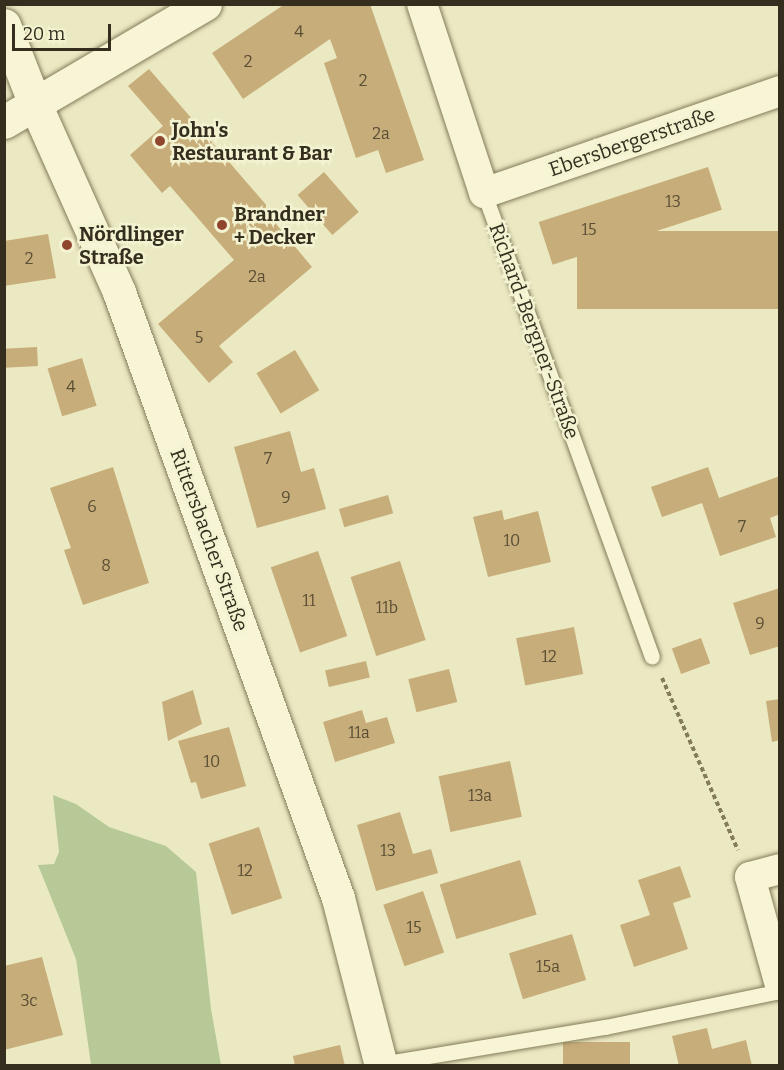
<!DOCTYPE html>
<html>
<head>
<meta charset="utf-8">
<style>
  body { margin:0 }
  #map { position:relative; width:784px; height:1070px; overflow:hidden; background:#ebe9c2; font-family:Bitter,serif }
  div>[style] { position:absolute }
  .green>* { inset:0; background:#b7c997 }
  .building>* { inset:0; background:#c7ad7a; transform-origin:0 0 }
  .path>* { height:4px; margin-top:-2px; transform-origin:0; background:repeating-linear-gradient(90deg,#847b5a 0 4.5px,transparent 0 7.5px) }
  .roads { filter:drop-shadow(0 0 2px #847b5a) drop-shadow(0 0 2px #847b5a) }
  .service>* { height:15px; margin:-7.5px; padding:0 7.5px; transform-origin:7.5px; border-radius:7.5px; background:#f7f5d5 }
  .minor>* { height:30px; margin:-15px; padding:0 15px; transform-origin:15px; border-radius:15px; background:#f7f5d5 }
  .tertiary>* { height:33px; margin:-16.5px; padding:0 16.5px; transform-origin:16.5px; border-radius:16.5px; background:#f7f5d5 }
  .secondary>* { height:33px; margin:-16.5px; padding:0 16.5px; transform-origin:16.5px; border-radius:16.5px; background:#f7f5d5 }
  .dots>* { width:16px; height:16px; translate:-50% -50%; box-sizing:border-box; border:3px solid #f3f2d1; border-radius:50% }
  span { translate:-50% -50%; white-space:nowrap; text-align:center; line-height:1.15; -webkit-text-stroke:5px #f3f2d1; paint-order:stroke }
  .number-label { font-size:16px; color:#5a4e35 }
  .number-label span { -webkit-text-stroke-width:0 }
  .poi-label { font-size:20px; color:#352e1e; font-weight:700 }
  .left { translate:0 -50%; text-align:left }
  .street-label { font-size:20px; color:#352e1e }
  .frame { position:absolute; inset:0; border:6px solid #352e1e; pointer-events:none }
  .scale { position:absolute; left:12px; top:24px; width:99px; height:27px; box-sizing:border-box; border:3px solid #352e1e; border-top:0; padding-left:8px; font-size:18px; line-height:21px; white-space:nowrap; color:#352e1e; -webkit-text-stroke:4px #f3f2d1; paint-order:stroke }
</style>
</head>
<body>
<div id="map">
  <div class="green">
    <div style="clip-path:polygon(53px 795px,76px 804px,109px 827px,166px 846px,196px 872px,211px 1009px,221px 1065px,91px 1065px,76px 959px,38px 865px,54px 864px,59px 852px)"></div>
  </div>
  <div class="building">
    <div style="clip-path:polygon(285px 4px,370px 4px,424px 160px,386px 173px,378px 150px,356px 158px,324px 63px,337px 58px,330px 39px,243px 99px,212px 53px)"></div>
    <div style="clip-path:polygon(149px 69px,280px 221px,276px 224px,312px 267px,219px 346px,233px 362px,209px 383px,158px 324px,234px 260px,170px 186px,162px 193px,130px 155px,163px 126px,128px 86px)"></div>
    <div style="left:708px;top:167px;width:45px;height:178px;rotate:72deg"></div>
    <div style="left:324px;top:172px;width:53px;height:35px;rotate:49deg"></div>
    <div style="left:780px;top:231px;width:78px;height:203px;rotate:90deg"></div>
    <div style="clip-path:polygon(48px 234px,56px 278px,4px 286px,4px 241px)"></div>
    <div style="left:37px;top:347px;width:19px;height:33px;rotate:87deg"></div>
    <div style="left:295px;top:350px;width:47px;height:45px;rotate:59deg"></div>
    <div style="left:82px;top:358px;width:50px;height:36px;rotate:73deg"></div>
    <div style="clip-path:polygon(290px 431px,301px 472px,314px 468px,326px 509px,257px 528px,234px 447px)"></div>
    <div style="clip-path:polygon(113px 467px,149px 583px,83px 605px,64px 550px,71px 548px,50px 488px)"></div>
    <div style="clip-path:polygon(708px 467px,719px 498px,780px 476px,780px 514px,770px 518px,776px 537px,720px 556px,702px 503px,662px 517px,651px 487px)"></div>
    <div style="left:388px;top:495px;width:19px;height:51px;rotate:74deg"></div>
    <div style="clip-path:polygon(502px 510px,504px 520px,538px 511px,551px 562px,488px 577px,473px 517px)"></div>
    <div style="left:318px;top:551px;width:90px;height:50px;rotate:71deg"></div>
    <div style="left:400px;top:561px;width:83px;height:52px;rotate:72deg"></div>
    <div style="clip-path:polygon(780px 588px,780px 646px,750px 655px,733px 603px)"></div>
    <div style="left:574px;top:627px;width:48px;height:59px;rotate:79deg"></div>
    <div style="left:701px;top:638px;width:27px;height:31px;rotate:70deg"></div>
    <div style="left:366px;top:661px;width:17px;height:42px;rotate:77deg"></div>
    <div style="left:449px;top:669px;width:34px;height:42px;rotate:76deg"></div>
    <div style="clip-path:polygon(193px 690px,202px 724px,168px 741px,162px 702px)"></div>
    <div style="clip-path:polygon(780px 699px,780px 740px,772px 742px,766px 701px)"></div>
    <div style="clip-path:polygon(362px 710px,366px 723px,387px 717px,395px 743px,335px 762px,323px 722px)"></div>
    <div style="clip-path:polygon(229px 727px,246px 786px,201px 799px,196px 782px,191px 783px,178px 741px)"></div>
    <div style="left:510px;top:761px;width:57px;height:73px;rotate:78deg"></div>
    <div style="clip-path:polygon(400px 812px,413px 854px,431px 849px,438px 873px,376px 891px,357px 825px)"></div>
    <div style="left:259px;top:827px;width:75px;height:53px;rotate:72deg"></div>
    <div style="left:520px;top:860px;width:57px;height:84px;rotate:73deg"></div>
    <div style="clip-path:polygon(680px 866px,691px 897px,673px 903px,688px 949px,634px 967px,620px 925px,650px 915px,638px 880px)"></div>
    <div style="left:423px;top:891px;width:65px;height:42px;rotate:71deg"></div>
    <div style="left:572px;top:934px;width:48px;height:66px;rotate:73deg"></div>
    <div style="clip-path:polygon(42px 957px,63px 1035px,4px 1050px,4px 966px)"></div>
    <div style="clip-path:polygon(707px 1028px,712px 1049px,746px 1040px,752px 1066px,679px 1066px,672px 1036px)"></div>
    <div style="left:630px;top:1042px;width:24px;height:67px;rotate:90deg"></div>
    <div style="clip-path:polygon(340px 1045px,345px 1066px,295px 1066px,293px 1056px)"></div>
  </div>
  <div class="path">
    <div style="left:662px;top:678px;width:188px;rotate:66.2deg"></div>
  </div>
  <div class="roads">
    <div class="service">
      <div style="left:484px;top:193px;width:493px;rotate:70.1deg"></div>
      <div style="left:381px;top:1064px;width:227px;rotate:-9.4deg"></div>
      <div style="left:605px;top:1027px;width:179px;rotate:-11.6deg"></div>
    </div>
    <div class="minor">
      <div style="left:422px;top:4px;width:199px;rotate:71.8deg"></div>
      <div style="left:484px;top:193px;width:313px;rotate:-19deg"></div>
      <div style="left:780px;top:869px;width:31px;rotate:165deg"></div>
      <div style="left:750px;top:877px;width:112px;rotate:74.5deg"></div>
    </div>
    <div class="tertiary">
      <div style="left:4px;top:122px;width:233px;rotate:-30.4deg"></div>
    </div>
    <div class="secondary">
      <div style="left:4px;top:25px;width:85px;rotate:68.6deg"></div>
      <div style="left:35px;top:104px;width:206px;rotate:65.9deg"></div>
      <div style="left:119px;top:292px;width:644px;rotate:70.13deg"></div>
      <div style="left:338px;top:898px;width:173px;rotate:75.6deg"></div>
    </div>
  </div>
  <div class="dots">
    <div style="left:160px;top:141px;background:#90452e"></div>
    <div style="left:222px;top:225px;background:#90452e"></div>
    <div style="left:67px;top:245px;background:#90452e"></div>
  </div>
  <div class="number-label">
    <span style="left:299px;top:32px">4</span>
    <span style="left:248px;top:62px">2</span>
    <span style="left:363px;top:81px">2</span>
    <span style="left:381px;top:134px">2a</span>
    <span style="left:673px;top:202px">13</span>
    <span style="left:589px;top:230px">15</span>
    <span style="left:29px;top:259px">2</span>
    <span style="left:257px;top:277px">2a</span>
    <span style="left:199px;top:338px">5</span>
    <span style="left:71px;top:387px">4</span>
    <span style="left:268px;top:459px">7</span>
    <span style="left:286px;top:498px">9</span>
    <span style="left:92px;top:507px">6</span>
    <span style="left:742px;top:527px">7</span>
    <span style="left:512px;top:541px">10</span>
    <span style="left:106px;top:566px">8</span>
    <span style="left:309px;top:601px">11</span>
    <span style="left:387px;top:608px">11b</span>
    <span style="left:760px;top:624px">9</span>
    <span style="left:549px;top:657px">12</span>
    <span style="left:359px;top:733px">11a</span>
    <span style="left:212px;top:762px">10</span>
    <span style="left:480px;top:796px">13a</span>
    <span style="left:388px;top:851px">13</span>
    <span style="left:245px;top:871px">12</span>
    <span style="left:414px;top:928px">15</span>
    <span style="left:548px;top:967px">15a</span>
    <span style="left:29px;top:1001px">3c</span>
  </div>
  <div class="poi-label">
    <span class="left" style="left:172px;top:142px">John's<br>Restaurant &amp; Bar</span>
    <span class="left" style="left:234px;top:226px">Brandner<br>+ Decker</span>
    <span class="left" style="left:79px;top:246px">Nördlinger<br>Straße</span>
  </div>
  <div class="street-label">
    <span style="left:632px;top:142px;rotate:-19deg">Ebersbergerstraße</span>
    <span style="left:534px;top:331px;rotate:70deg">Richard-Bergner-Straße</span>
    <span style="left:209px;top:540px;rotate:70deg">Rittersbacher Straße</span>
  </div>
  <div class="frame"></div>
  <div class="scale">20 m</div>
</div>
</body>
</html>
